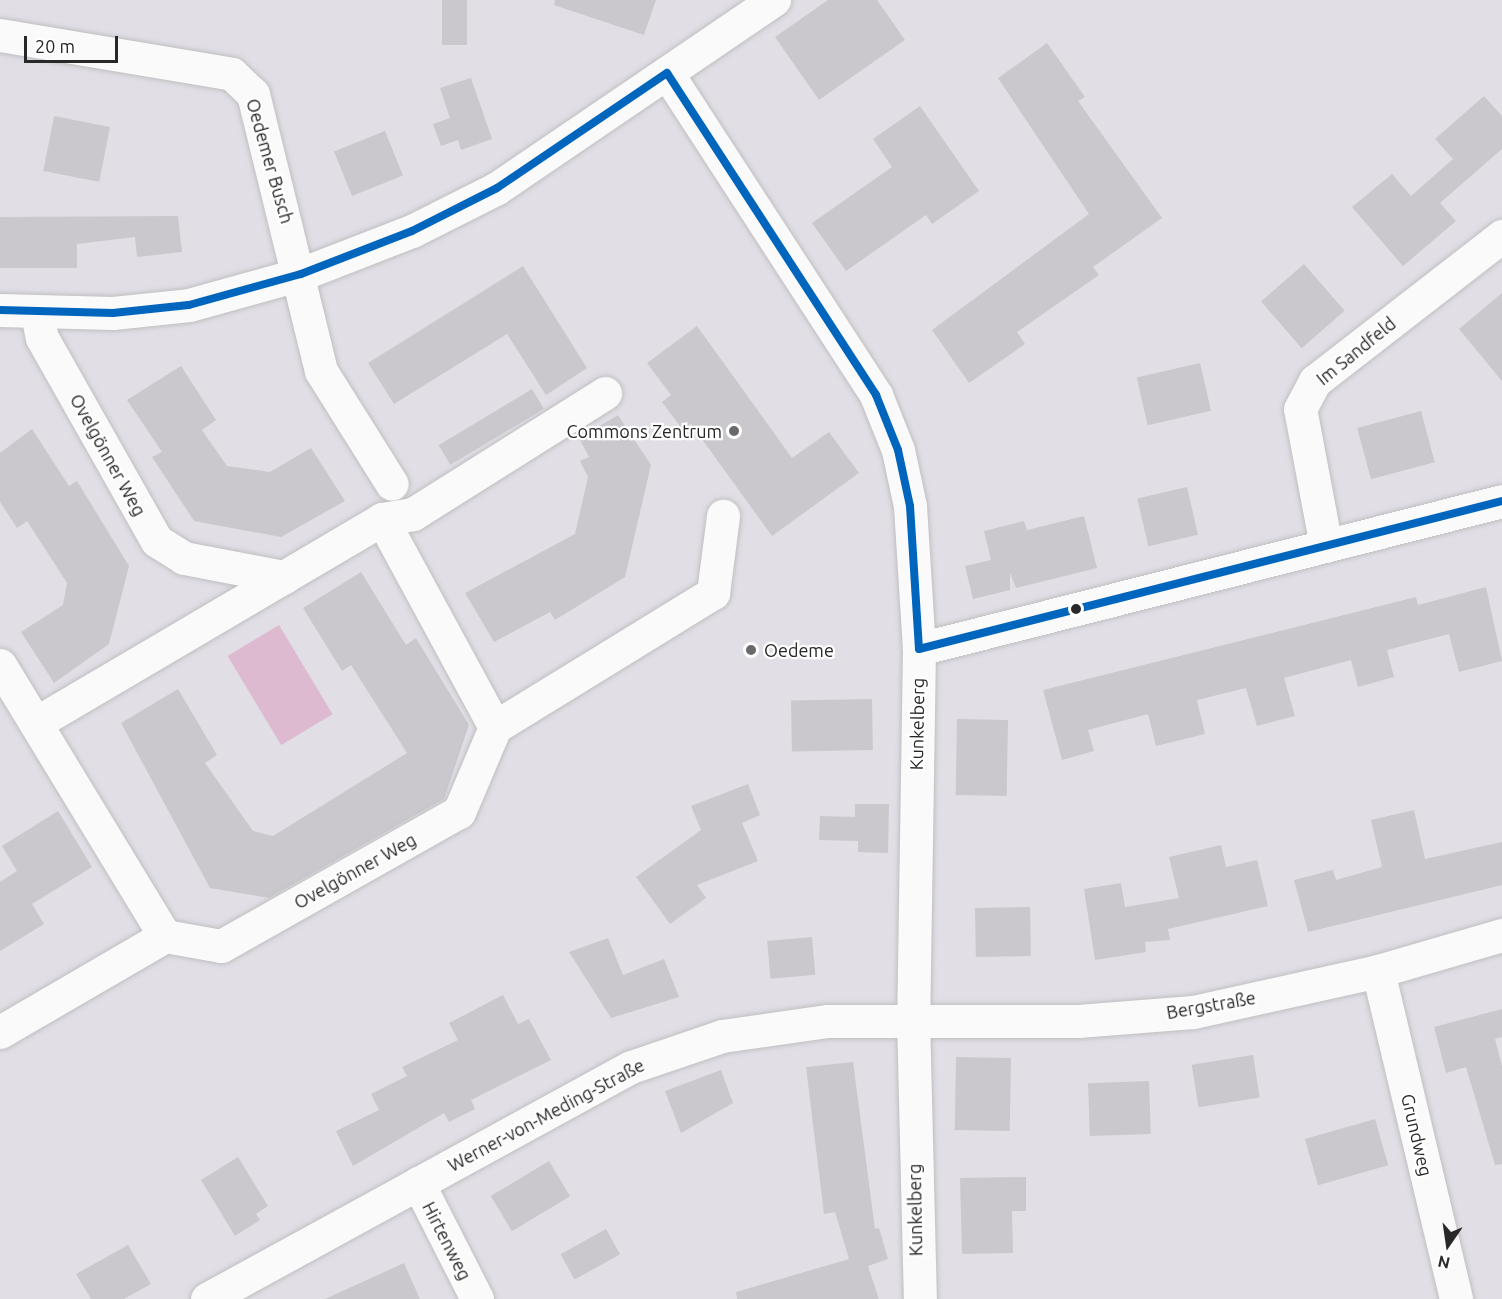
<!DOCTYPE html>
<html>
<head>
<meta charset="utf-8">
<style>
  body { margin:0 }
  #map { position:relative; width:1502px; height:1299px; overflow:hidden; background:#e1dee6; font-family:Ubuntu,sans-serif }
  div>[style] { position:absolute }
  .green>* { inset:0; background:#debad1; transform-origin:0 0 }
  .building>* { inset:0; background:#cac8cd; transform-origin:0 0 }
  .roads { filter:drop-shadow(0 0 2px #bfbfc0) drop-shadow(0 0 2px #bfbfc0) }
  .minor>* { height:33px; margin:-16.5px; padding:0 16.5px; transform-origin:16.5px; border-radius:16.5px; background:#fafafb }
  .bus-1>* { height:8px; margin:-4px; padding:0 4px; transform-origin:4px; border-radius:4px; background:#0065bd }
  .dots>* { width:16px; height:16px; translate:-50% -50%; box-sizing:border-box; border:3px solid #fff; border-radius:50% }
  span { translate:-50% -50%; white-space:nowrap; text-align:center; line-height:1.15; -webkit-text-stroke:4.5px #fff; paint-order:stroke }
  .street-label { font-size:18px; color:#282828 }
  .poi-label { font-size:18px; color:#282828 }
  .right { translate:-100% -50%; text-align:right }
  .left { translate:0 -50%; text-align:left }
  .north { position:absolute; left:1418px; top:1215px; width:60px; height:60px; -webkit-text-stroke:4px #fff; paint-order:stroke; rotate:193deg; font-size:16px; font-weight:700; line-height:24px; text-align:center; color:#282828 }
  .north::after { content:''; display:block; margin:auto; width:21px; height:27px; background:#282828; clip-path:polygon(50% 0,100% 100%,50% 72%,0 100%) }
  .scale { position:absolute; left:24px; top:36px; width:94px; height:27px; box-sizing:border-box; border:3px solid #282828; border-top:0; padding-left:8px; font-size:18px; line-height:21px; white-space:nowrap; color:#282828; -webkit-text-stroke:4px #fff; paint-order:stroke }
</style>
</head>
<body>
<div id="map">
  <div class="green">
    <div style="left:279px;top:625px;width:104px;height:60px;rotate:59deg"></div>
  </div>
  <div class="building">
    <div style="left:442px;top:0;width:25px;height:45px"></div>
    <div style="clip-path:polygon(555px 0,656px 0,644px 35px,554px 5px)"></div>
    <div style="clip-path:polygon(828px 0,877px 0,905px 40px,819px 100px,775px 37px)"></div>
    <div style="clip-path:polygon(1047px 43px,1085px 97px,1078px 101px,1162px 218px,1093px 267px,1099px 275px,1017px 332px,1025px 344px,969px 383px,932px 330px,1089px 214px,998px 78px)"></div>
    <div style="clip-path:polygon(471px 78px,492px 139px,461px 150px,458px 140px,441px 146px,433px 124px,450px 118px,440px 88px)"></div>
    <div style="clip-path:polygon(1484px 96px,1502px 116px,1502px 149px,1440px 203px,1456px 221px,1403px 266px,1352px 207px,1392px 174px,1411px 196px,1453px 159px,1435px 139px)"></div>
    <div style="clip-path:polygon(920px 106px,979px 191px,932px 224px,926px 215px,846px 271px,812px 223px,892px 167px,873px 139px)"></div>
    <div style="left:54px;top:116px;width:57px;height:56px;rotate:11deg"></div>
    <div style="left:385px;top:131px;width:48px;height:55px;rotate:68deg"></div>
    <div style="clip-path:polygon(178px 216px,182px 252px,137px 257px,135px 237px,77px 244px,77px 268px,0 268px,0 217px)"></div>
    <div style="left:1304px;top:264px;width:62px;height:57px;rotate:49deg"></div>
    <div style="clip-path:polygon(523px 266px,587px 368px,546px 395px,507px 334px,394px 404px,368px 363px)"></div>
    <div style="clip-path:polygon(1502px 293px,1502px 381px,1459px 329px)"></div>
    <div style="clip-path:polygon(697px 326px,792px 458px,829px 432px,859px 473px,772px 536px,691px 424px,683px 430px,662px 402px,671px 395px,647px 363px)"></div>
    <div style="left:1200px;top:363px;width:49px;height:65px;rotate:77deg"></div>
    <div style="clip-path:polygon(181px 366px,216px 420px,202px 430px,227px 466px,270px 472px,311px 448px,345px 501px,281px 537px,194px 521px,152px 457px,162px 452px,127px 400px)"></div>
    <div style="left:532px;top:389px;width:23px;height:109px;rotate:59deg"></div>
    <div style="left:1421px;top:411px;width:53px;height:66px;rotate:75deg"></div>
    <div style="clip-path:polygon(618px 415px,651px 465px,625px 577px,555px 620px,550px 612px,494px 642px,465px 593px,575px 534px,588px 477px,580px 461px,589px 457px,579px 438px)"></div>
    <div style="clip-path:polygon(32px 429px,69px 486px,77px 481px,129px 566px,109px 644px,54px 683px,21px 632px,63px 605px,67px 583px,27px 521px,17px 528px,0 502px,0 453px)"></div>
    <div style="left:1187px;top:487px;width:49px;height:51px;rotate:77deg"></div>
    <div style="clip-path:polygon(1084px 516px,1097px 568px,1016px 588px,1010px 573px,1010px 590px,973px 599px,965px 566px,991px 560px,984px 531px,1024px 521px,1027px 530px)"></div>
    <div style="clip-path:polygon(361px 572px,406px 645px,416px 638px,469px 725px,444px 799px,269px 898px,210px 888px,121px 723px,178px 689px,217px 755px,205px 763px,253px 831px,273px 836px,407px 753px,351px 665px,342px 671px,303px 608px)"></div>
    <div style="clip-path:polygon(1486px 587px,1502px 661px,1459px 672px,1449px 634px,1387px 650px,1394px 677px,1358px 687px,1351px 660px,1284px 678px,1295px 716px,1257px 726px,1246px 688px,1197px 700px,1205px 734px,1156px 746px,1148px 714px,1088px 730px,1094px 751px,1062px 760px,1043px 690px,1416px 597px,1418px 605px)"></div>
    <div style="left:872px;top:699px;width:51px;height:81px;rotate:89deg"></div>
    <div style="left:957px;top:719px;width:51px;height:76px;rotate:1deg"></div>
    <div style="clip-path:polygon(748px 784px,760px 815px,742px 823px,758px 861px,697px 885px,706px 898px,670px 924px,636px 877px,701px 830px,691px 806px)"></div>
    <div style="clip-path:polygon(855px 804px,889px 804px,888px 853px,858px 852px,858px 841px,819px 840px,820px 816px,855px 817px)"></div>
    <div style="clip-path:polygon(1414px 810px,1425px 859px,1502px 842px,1502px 885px,1308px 932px,1294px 880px,1333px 870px,1336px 880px,1382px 867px,1371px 820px)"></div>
    <div style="clip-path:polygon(58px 811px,92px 867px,32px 904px,44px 924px,0 951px,0 882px,17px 871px,2px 846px)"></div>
    <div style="clip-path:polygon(1221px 845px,1226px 867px,1257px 860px,1268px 906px,1168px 929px,1170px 940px,1145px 942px,1146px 952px,1095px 960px,1084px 889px,1121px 883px,1125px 907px,1179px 898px,1169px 857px)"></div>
    <div style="left:1030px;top:907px;width:49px;height:55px;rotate:89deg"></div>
    <div style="left:812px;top:937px;width:38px;height:45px;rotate:85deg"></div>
    <div style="clip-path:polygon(608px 938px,623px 975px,664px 959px,679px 997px,611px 1018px,569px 952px)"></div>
    <div style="clip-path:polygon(503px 995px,518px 1024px,529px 1019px,551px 1060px,471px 1100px,475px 1109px,449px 1122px,444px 1113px,353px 1166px,336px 1131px,379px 1110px,371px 1094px,407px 1076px,402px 1067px,458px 1040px,449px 1023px)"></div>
    <div style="clip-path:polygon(1502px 1009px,1502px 1037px,1495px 1039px,1502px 1066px,1502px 1164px,1495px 1165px,1466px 1067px,1446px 1073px,1434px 1027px)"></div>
    <div style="left:1253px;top:1055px;width:43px;height:62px;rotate:81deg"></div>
    <div style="left:956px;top:1057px;width:55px;height:73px;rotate:1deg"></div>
    <div style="clip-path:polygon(853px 1062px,875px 1229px,879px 1228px,888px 1259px,868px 1266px,879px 1299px,737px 1299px,736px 1292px,849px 1259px,835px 1212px,824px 1214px,806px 1067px)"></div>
    <div style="clip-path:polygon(721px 1070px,733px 1103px,681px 1133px,665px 1091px)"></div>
    <div style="left:1149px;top:1081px;width:53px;height:61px;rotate:88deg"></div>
    <div style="left:1375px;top:1119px;width:48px;height:73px;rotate:74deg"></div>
    <div style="clip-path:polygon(238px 1157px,268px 1206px,256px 1214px,260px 1220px,235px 1236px,201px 1180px)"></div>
    <div style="left:549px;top:1161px;width:41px;height:68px;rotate:59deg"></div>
    <div style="clip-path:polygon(1026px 1177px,1026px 1211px,1012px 1211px,1013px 1253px,962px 1254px,960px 1178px)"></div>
    <div style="left:606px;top:1229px;width:29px;height:52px;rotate:61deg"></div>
    <div style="clip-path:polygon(128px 1245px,151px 1284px,124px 1299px,91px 1299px,76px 1274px)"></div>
    <div style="clip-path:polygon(404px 1263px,420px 1299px,325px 1299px)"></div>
  </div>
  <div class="roads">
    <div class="minor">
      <div style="left:0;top:35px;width:235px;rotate:9.5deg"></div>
      <div style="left:232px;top:74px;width:29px;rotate:44deg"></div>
      <div style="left:253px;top:94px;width:285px;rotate:76.2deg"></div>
      <div style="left:321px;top:371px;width:133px;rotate:57.9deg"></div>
      <div style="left:667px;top:73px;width:384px;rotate:57deg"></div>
      <div style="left:876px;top:395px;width:59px;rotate:68.2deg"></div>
      <div style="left:898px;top:450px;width:57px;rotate:77.9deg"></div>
      <div style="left:910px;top:506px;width:143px;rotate:86.4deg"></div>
      <div style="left:919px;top:649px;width:368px;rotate:90.9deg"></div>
      <div style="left:913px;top:1017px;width:282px;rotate:88.6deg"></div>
      <div style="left:0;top:310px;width:113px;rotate:1.5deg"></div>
      <div style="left:113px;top:313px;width:76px;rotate:-6deg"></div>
      <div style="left:189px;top:305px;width:116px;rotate:-15.5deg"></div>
      <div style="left:301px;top:274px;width:119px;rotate:-21.2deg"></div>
      <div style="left:412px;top:231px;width:95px;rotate:-26.8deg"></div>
      <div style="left:497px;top:188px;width:335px;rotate:-34.2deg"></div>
      <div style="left:37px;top:313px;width:25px;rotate:79deg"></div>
      <div style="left:42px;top:338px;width:233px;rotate:60.5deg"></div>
      <div style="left:157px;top:541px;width:32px;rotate:32deg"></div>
      <div style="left:184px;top:558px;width:102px;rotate:10.8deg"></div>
      <div style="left:382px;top:519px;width:237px;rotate:61.5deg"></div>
      <div style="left:1326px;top:546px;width:139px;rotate:-100.7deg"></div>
      <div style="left:1300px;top:409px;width:32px;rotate:-62deg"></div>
      <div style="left:1315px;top:381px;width:237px;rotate:-37.8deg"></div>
      <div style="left:919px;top:649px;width:601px;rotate:-14.24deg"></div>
      <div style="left:0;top:665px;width:317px;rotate:58.7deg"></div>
      <div style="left:165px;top:936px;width:57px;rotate:10.1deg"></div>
      <div style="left:221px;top:946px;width:273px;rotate:-29.4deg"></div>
      <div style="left:459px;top:812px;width:92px;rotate:-67deg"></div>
      <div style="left:495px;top:727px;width:256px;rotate:-31.6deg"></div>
      <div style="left:713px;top:593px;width:78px;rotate:-82.6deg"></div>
      <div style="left:36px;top:723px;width:402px;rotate:-30.5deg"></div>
      <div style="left:382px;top:519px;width:31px;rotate:-9deg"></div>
      <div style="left:413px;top:514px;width:227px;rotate:-32.2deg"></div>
      <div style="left:1378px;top:971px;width:337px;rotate:76.6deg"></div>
      <div style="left:0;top:1032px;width:191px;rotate:-30.2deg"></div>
      <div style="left:418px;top:1183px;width:130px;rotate:63deg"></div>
      <div style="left:207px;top:1299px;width:483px;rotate:-28.7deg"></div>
      <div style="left:631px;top:1067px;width:96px;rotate:-18.8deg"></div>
      <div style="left:722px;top:1036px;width:107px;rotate:-8.1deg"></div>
      <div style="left:828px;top:1021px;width:250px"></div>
      <div style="left:1078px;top:1021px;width:115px;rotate:-4.5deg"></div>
      <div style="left:1193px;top:1012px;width:189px;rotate:-12.5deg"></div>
      <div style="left:1378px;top:971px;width:129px;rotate:-16.2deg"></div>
    </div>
  </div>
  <div class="bus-1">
    <div style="left:667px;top:73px;width:384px;rotate:57deg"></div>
    <div style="left:876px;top:395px;width:59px;rotate:68.2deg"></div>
    <div style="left:898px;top:450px;width:57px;rotate:77.9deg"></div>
    <div style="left:910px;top:506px;width:143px;rotate:86.4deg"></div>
    <div style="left:0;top:310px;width:113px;rotate:1.5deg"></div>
    <div style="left:113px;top:313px;width:76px;rotate:-6deg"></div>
    <div style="left:189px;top:305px;width:116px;rotate:-15.5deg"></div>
    <div style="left:301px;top:274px;width:119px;rotate:-21.2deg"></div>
    <div style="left:412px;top:231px;width:95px;rotate:-26.8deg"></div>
    <div style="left:497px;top:188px;width:205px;rotate:-34.1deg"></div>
    <div style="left:919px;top:649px;width:601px;rotate:-14.24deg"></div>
  </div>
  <div class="dots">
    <div style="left:734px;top:431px;background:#69686a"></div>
    <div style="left:1076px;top:609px;background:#282828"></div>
    <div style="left:751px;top:650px;background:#69686a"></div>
  </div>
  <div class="street-label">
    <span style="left:270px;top:161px;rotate:74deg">Oedemer Busch</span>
    <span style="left:1356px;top:351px;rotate:-39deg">Im Sandfeld</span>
    <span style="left:108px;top:455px;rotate:61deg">Ovelgönner Weg</span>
    <span style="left:917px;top:724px;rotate:-89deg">Kunkelberg</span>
    <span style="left:355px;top:871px;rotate:-29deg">Ovelgönner Weg</span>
    <span style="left:1211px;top:1005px;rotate:-10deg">Bergstraße</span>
    <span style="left:546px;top:1115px;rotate:-28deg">Werner-von-Meding-Straße</span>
    <span style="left:1417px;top:1135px;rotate:77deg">Grundweg</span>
    <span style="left:915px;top:1210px;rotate:-91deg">Kunkelberg</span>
    <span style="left:447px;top:1241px;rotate:63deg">Hirtenweg</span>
  </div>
  <div class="poi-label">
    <span class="right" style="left:722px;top:431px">Commons Zentrum</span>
    <span class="left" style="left:764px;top:650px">Oedeme</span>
  </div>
  <div class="north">N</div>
  <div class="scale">20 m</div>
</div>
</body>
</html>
